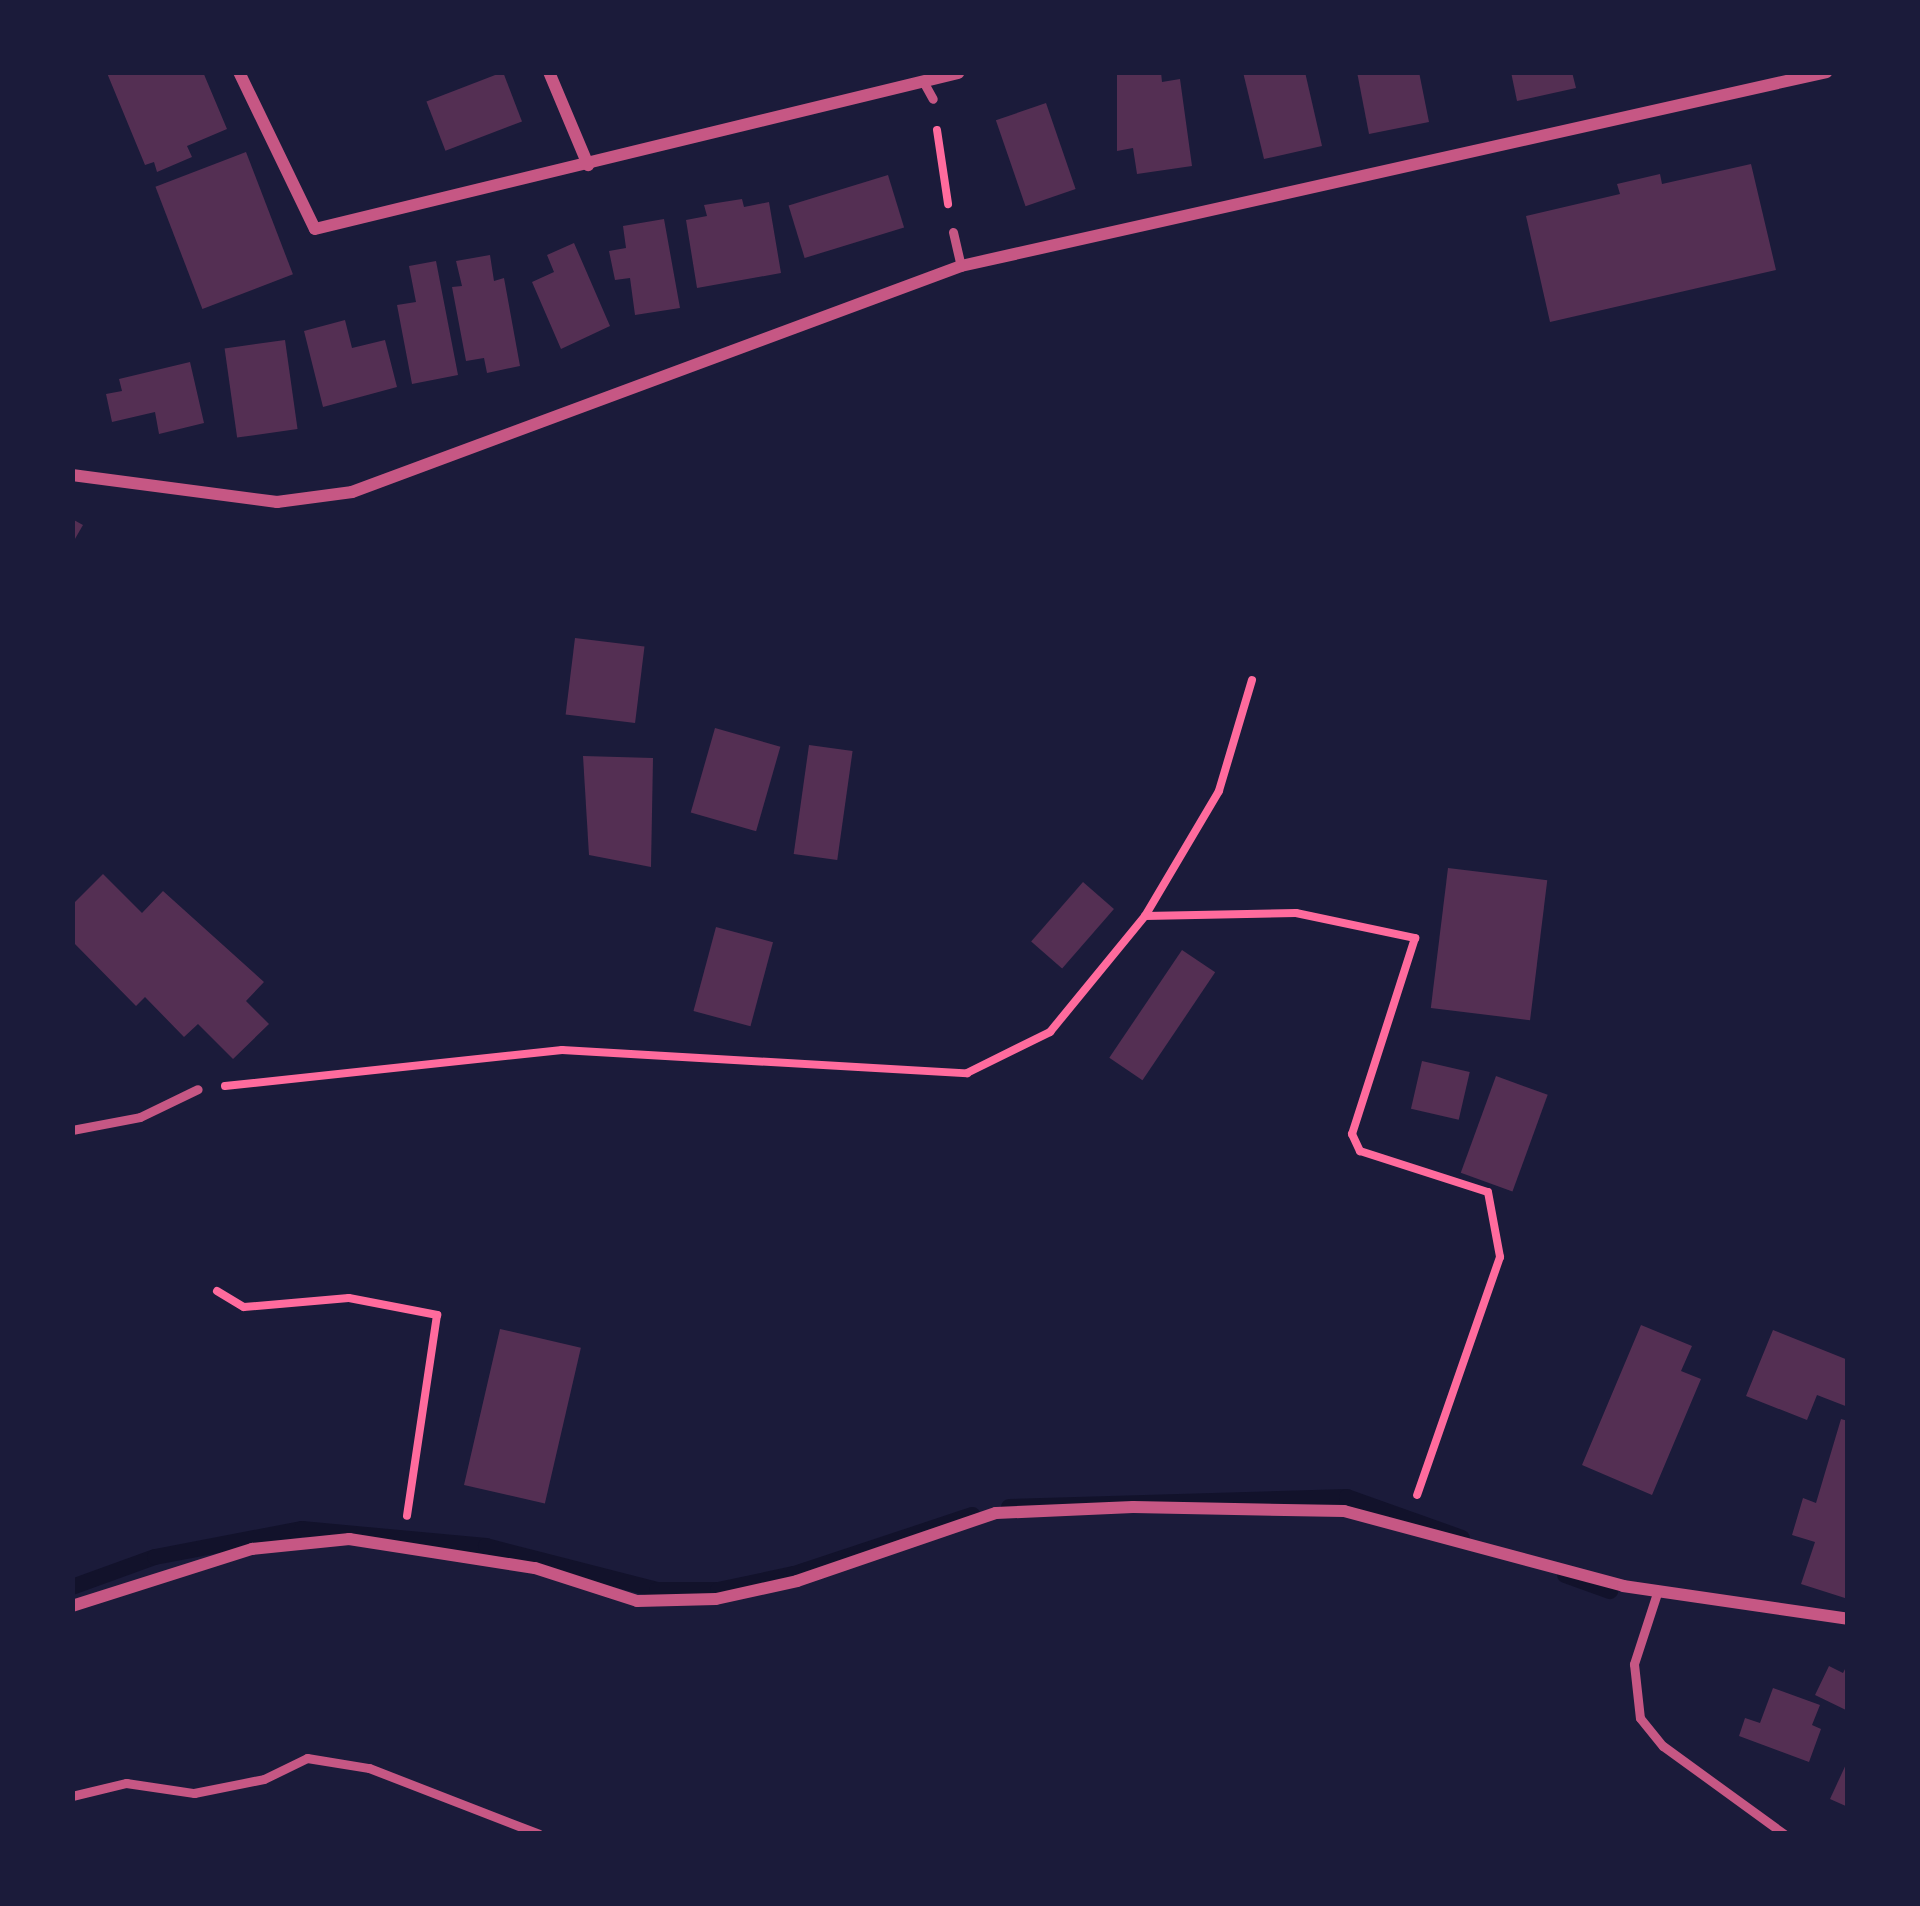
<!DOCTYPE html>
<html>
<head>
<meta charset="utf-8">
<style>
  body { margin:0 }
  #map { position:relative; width:1920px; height:1906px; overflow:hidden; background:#1b1b3a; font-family:"Fira Sans",sans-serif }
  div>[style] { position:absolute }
  .stream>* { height:16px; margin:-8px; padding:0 8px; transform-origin:8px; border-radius:8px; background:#12122b }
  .building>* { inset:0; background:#542f53; transform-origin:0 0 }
  .path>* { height:8px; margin:-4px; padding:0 4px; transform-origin:4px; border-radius:4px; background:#ff6b9d }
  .service>* { height:9px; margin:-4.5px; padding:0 4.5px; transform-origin:4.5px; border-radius:4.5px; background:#c65784 }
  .minor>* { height:12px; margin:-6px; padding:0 6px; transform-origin:6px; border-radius:6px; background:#c65784 }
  span { translate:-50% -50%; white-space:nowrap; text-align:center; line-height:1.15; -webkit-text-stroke:9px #1b1b3a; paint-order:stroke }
  .frame { position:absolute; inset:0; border:75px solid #1b1b3a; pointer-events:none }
</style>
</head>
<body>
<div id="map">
  <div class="stream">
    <div style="left:1009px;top:1507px;width:338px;rotate:-1.7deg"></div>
    <div style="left:1347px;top:1497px;width:122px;rotate:19.6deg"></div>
    <div style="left:1565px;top:1575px;width:48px;rotate:19.6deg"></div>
    <div style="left:72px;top:1587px;width:88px;rotate:-19.9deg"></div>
    <div style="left:155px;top:1557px;width:150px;rotate:-10.8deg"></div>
    <div style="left:302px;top:1529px;width:185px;rotate:5.3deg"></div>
    <div style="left:486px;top:1546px;width:177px;rotate:14.4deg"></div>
    <div style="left:657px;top:1590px;width:61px"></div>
    <div style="left:718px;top:1590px;width:78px;rotate:-11.9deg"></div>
    <div style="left:794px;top:1574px;width:188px;rotate:-18.3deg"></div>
  </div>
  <div class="building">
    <div style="clip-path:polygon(203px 72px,227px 129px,187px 146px,192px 157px,157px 172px,154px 162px,145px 165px,107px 73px)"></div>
    <div style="left:503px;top:72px;width:53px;height:82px;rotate:69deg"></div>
    <div style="clip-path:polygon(1161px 72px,1162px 82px,1180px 79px,1192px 166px,1137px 174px,1133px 148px,1117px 151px,1117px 74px)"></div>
    <div style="clip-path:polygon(1243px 72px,1305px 72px,1322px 146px,1264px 159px)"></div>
    <div style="clip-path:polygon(1357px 72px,1419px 72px,1429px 122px,1369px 134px)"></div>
    <div style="clip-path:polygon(1511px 72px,1572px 72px,1576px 88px,1517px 101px)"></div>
    <div style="left:1046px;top:103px;width:91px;height:53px;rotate:71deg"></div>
    <div style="left:246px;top:152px;width:131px;height:97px;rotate:69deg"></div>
    <div style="clip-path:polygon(1751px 164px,1776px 270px,1550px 322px,1526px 216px,1620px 194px,1617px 184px,1660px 174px,1662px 184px)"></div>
    <div style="left:888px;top:175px;width:55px;height:104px;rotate:73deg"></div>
    <div style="clip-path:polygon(742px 199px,744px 207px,769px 202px,781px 273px,697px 288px,686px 220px,707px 216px,704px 205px)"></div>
    <div style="clip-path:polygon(664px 219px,680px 308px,635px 315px,630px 278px,615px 280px,609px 251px,626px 248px,623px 226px)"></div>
    <div style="clip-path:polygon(574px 243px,610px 326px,561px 349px,532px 282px,554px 272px,547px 255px)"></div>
    <div style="clip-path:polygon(490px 255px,494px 281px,504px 278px,520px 366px,487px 373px,484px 358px,466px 361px,452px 287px,462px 286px,456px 261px)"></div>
    <div style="clip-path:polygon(436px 261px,458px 375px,412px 384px,397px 305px,416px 302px,409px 266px)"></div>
    <div style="clip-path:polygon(345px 320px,352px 348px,385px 340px,397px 387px,323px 407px,304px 331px)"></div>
    <div style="left:285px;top:340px;width:90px;height:61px;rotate:82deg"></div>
    <div style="clip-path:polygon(190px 362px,204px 423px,159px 434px,155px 412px,112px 422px,106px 394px,122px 391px,119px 379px)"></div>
    <div style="clip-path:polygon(72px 519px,83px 525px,72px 544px)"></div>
    <div style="left:575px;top:638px;width:70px;height:77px;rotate:7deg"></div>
    <div style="left:715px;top:728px;width:68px;height:88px;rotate:16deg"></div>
    <div style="left:809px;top:745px;width:44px;height:110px;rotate:8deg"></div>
    <div style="clip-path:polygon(583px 756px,653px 758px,651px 867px,589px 855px)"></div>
    <div style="left:1448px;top:868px;width:100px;height:141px;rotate:7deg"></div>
    <div style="clip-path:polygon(103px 874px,142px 913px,163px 891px,264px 982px,246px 1001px,269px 1024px,233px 1059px,198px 1024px,184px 1037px,145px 997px,136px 1006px,72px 941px,72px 905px)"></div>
    <div style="left:1083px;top:882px;width:41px;height:79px;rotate:41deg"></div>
    <div style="left:716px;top:927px;width:59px;height:87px;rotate:15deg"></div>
    <div style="left:1182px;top:950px;width:40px;height:130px;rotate:34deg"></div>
    <div style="left:1422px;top:1061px;width:49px;height:49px;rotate:13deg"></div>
    <div style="left:1496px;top:1076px;width:55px;height:103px;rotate:20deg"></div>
    <div style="clip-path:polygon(1641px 1325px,1692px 1346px,1681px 1371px,1701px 1379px,1652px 1495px,1582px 1465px)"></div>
    <div style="left:500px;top:1329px;width:83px;height:160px;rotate:13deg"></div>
    <div style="clip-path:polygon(1773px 1330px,1848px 1360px,1848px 1407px,1817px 1395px,1807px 1420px,1746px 1396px)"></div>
    <div style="clip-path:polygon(1841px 1419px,1848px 1421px,1848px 1599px,1801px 1584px,1815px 1542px,1792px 1535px,1803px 1498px,1816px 1503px)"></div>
    <div style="clip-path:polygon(1848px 1663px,1848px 1711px,1815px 1695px,1829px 1666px,1843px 1673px)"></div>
    <div style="clip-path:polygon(1773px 1688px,1820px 1705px,1812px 1725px,1821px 1729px,1809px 1762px,1739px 1736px,1745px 1718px,1760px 1723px)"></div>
    <div style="clip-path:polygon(1848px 1760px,1848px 1807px,1830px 1799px)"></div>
  </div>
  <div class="path">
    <div style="left:937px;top:130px;width:75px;rotate:81.5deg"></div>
    <div style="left:1252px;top:680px;width:116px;rotate:106.6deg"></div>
    <div style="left:1219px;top:791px;width:145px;rotate:120.6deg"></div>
    <div style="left:1145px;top:916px;width:151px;rotate:-1.1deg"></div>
    <div style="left:1296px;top:913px;width:122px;rotate:11.9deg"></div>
    <div style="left:1415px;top:938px;width:206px;rotate:107.8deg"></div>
    <div style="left:1352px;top:1134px;width:19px;rotate:65deg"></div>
    <div style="left:1360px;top:1151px;width:134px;rotate:17.8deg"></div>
    <div style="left:1488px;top:1192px;width:66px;rotate:79.5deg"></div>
    <div style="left:1500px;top:1257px;width:252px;rotate:109.2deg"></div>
    <div style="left:225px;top:1086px;width:339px;rotate:-6.1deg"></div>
    <div style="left:562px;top:1050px;width:406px;rotate:3.3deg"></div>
    <div style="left:967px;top:1073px;width:93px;rotate:-26.3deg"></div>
    <div style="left:1050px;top:1032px;width:150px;rotate:-50.7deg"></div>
    <div style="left:217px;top:1291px;width:31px;rotate:31deg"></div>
    <div style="left:244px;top:1307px;width:105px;rotate:-4.9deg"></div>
    <div style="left:349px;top:1298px;width:90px;rotate:10.9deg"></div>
    <div style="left:437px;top:1315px;width:203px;rotate:98.5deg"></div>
  </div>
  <div class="service">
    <div style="left:924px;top:83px;width:18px;rotate:61deg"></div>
    <div style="left:953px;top:232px;width:35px;rotate:77deg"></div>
    <div style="left:72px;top:1130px;width:69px;rotate:-10.8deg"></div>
    <div style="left:140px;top:1117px;width:64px;rotate:-25.8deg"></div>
    <div style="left:1658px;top:1590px;width:78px;rotate:108deg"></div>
    <div style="left:1634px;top:1664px;width:54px;rotate:83.7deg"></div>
    <div style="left:1640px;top:1718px;width:36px;rotate:51deg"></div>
    <div style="left:1663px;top:1746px;width:150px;rotate:36deg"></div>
    <div style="left:72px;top:1796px;width:56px;rotate:-13.5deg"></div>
    <div style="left:126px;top:1783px;width:69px;rotate:8.4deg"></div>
    <div style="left:194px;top:1793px;width:71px;rotate:-11.3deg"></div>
    <div style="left:264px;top:1779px;width:48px;rotate:-26deg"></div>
    <div style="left:307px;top:1758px;width:63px;rotate:9.2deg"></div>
    <div style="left:369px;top:1768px;width:182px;rotate:21.2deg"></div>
  </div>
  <div class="minor">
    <div style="left:239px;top:72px;width:174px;rotate:64.2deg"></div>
    <div style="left:315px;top:229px;width:662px;rotate:-13.64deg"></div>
    <div style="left:549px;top:72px;width:101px;rotate:67.2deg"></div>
    <div style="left:72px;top:475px;width:207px;rotate:7.5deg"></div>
    <div style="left:277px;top:502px;width:76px;rotate:-7.6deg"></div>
    <div style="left:352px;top:492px;width:650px;rotate:-20.36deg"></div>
    <div style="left:961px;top:266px;width:887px;rotate:-12.63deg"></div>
    <div style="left:72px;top:1606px;width:189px;rotate:-17.6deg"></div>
    <div style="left:252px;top:1549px;width:98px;rotate:-5.9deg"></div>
    <div style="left:349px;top:1539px;width:188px;rotate:8.9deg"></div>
    <div style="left:535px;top:1568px;width:107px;rotate:17.9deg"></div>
    <div style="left:637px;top:1601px;width:79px;rotate:-1.5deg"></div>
    <div style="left:716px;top:1599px;width:83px;rotate:-12.5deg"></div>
    <div style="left:797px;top:1581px;width:210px;rotate:-18.9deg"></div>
    <div style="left:996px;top:1513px;width:137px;rotate:-2.5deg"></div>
    <div style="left:1133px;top:1507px;width:211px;rotate:1.1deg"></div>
    <div style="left:1344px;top:1511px;width:289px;rotate:15deg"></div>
    <div style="left:1623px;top:1586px;width:227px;rotate:8.3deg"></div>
  </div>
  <div class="frame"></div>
</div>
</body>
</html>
